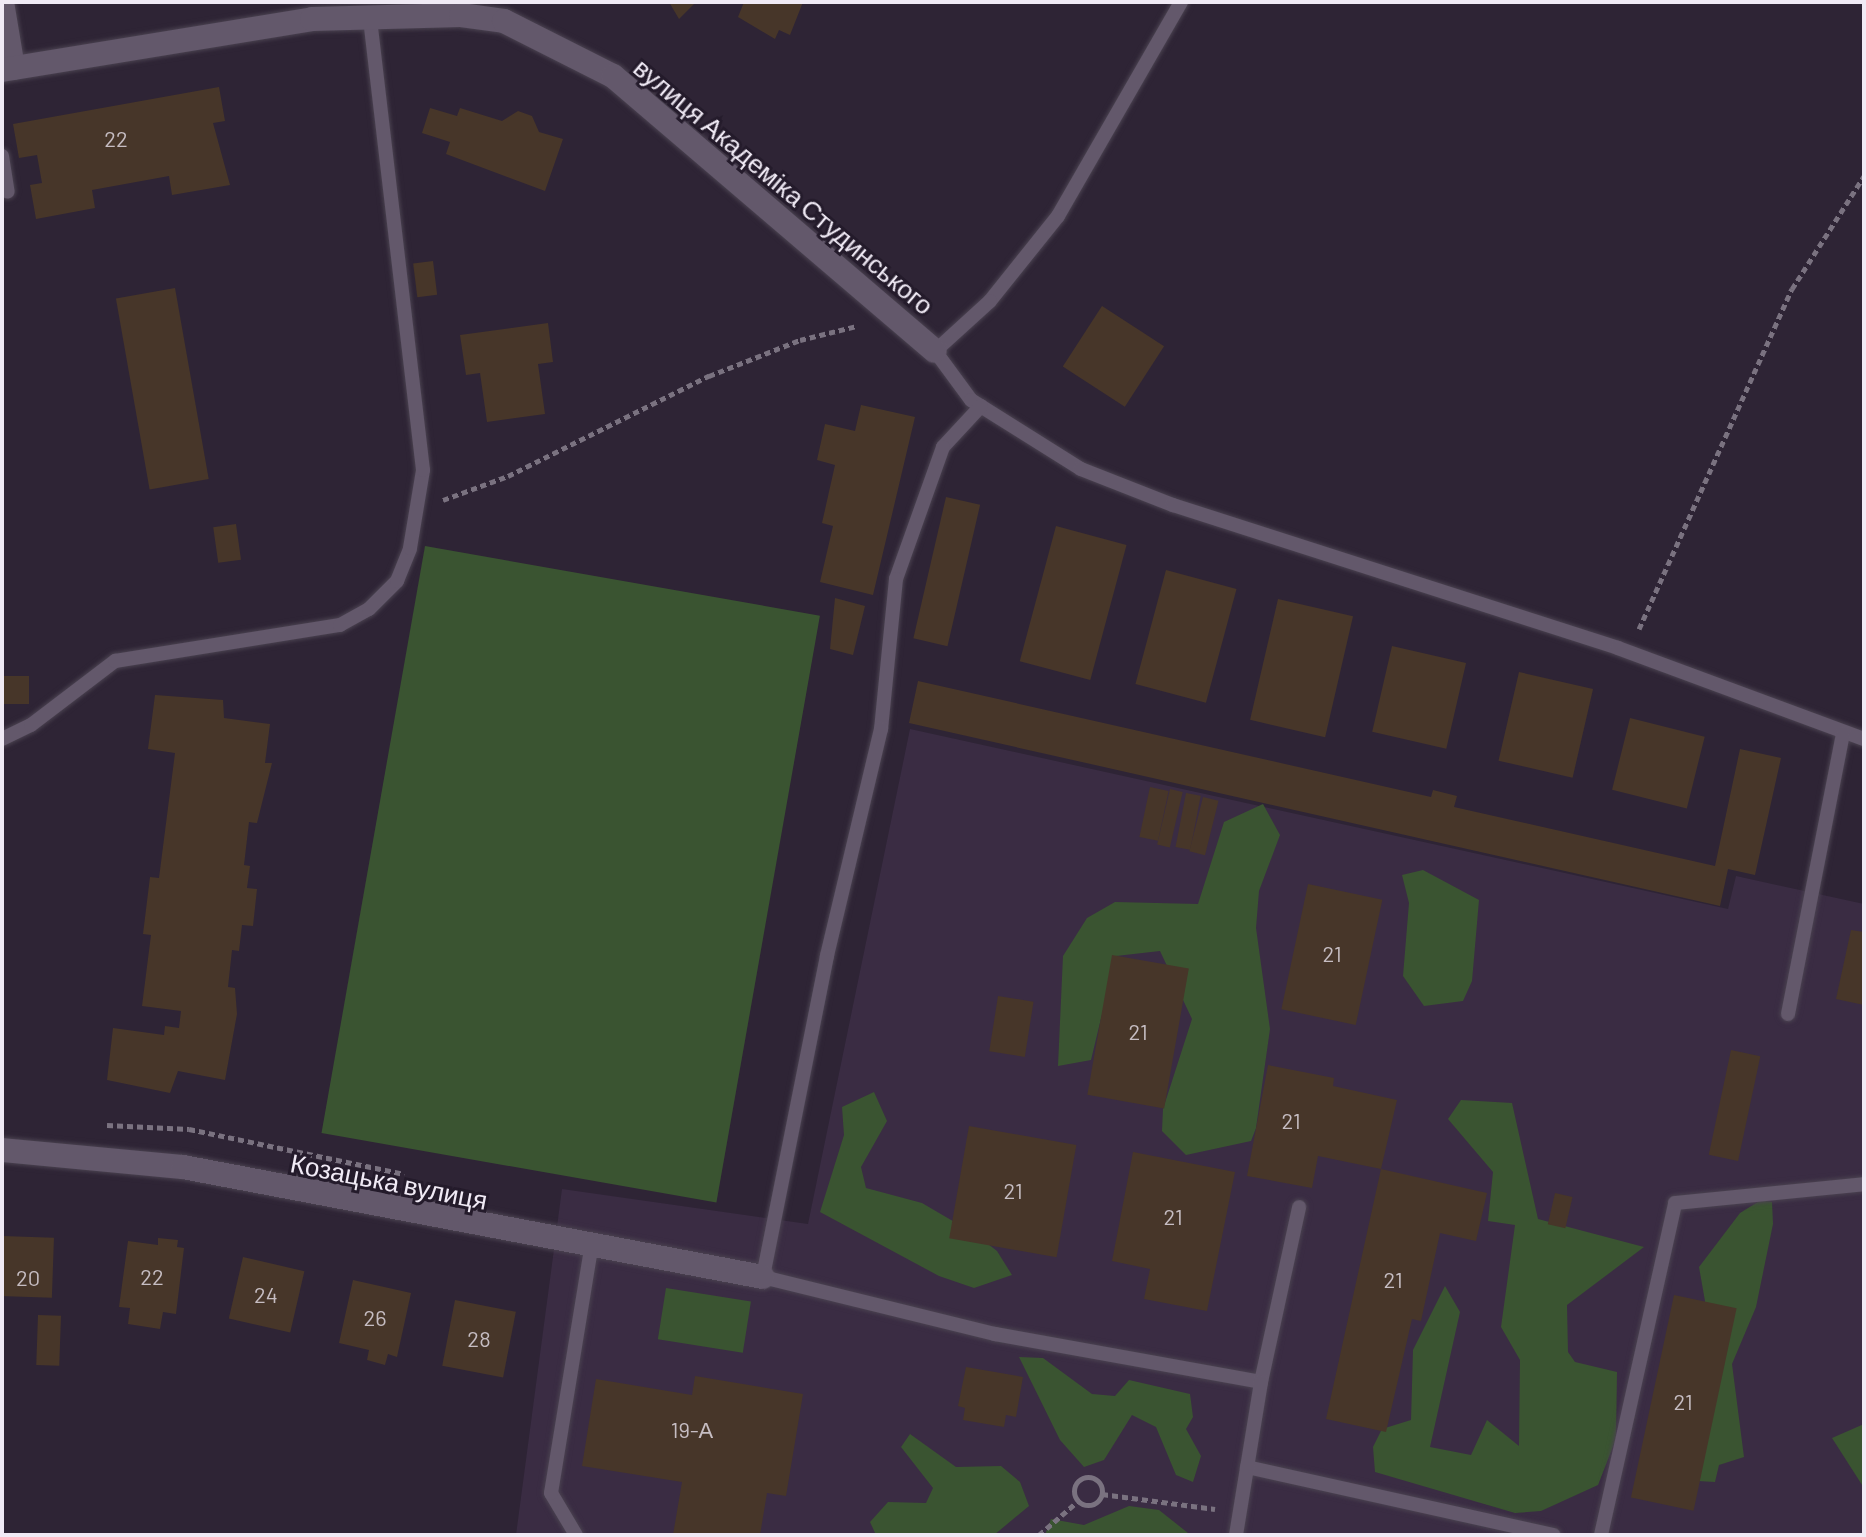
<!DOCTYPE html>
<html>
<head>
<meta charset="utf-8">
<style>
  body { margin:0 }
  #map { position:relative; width:1866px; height:1537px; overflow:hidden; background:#2e2435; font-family:Barlow,sans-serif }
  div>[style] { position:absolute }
  .built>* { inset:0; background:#3a2c43 }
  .green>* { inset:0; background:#3a5431; transform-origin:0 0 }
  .building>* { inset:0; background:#473629; transform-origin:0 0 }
  .path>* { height:5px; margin-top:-2.5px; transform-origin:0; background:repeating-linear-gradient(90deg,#7a7280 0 6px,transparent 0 10px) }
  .path>.ring { margin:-2.5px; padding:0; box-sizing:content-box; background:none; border:5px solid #7a7280; border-radius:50% }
  .roads { filter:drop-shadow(0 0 2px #4a4250) drop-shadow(0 0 2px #4a4250) }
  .service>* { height:14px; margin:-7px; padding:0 7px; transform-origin:7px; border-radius:7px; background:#63586b }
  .minor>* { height:24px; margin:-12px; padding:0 12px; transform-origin:12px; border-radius:12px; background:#63586b }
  span { translate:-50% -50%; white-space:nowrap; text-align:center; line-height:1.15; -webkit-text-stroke:6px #241b2b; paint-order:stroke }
  .number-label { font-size:22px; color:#c6bdc2 }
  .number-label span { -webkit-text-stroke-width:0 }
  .street-label { font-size:26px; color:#f0eaf5 }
  .frame { position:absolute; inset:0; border:4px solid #f0eaf5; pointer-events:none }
</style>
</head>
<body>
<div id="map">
  <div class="built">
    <div style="clip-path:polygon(910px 729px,1728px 909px,1736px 876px,1864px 904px,1864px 1535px,516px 1535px,562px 1189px,808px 1224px)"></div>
  </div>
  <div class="green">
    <div style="left:425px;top:546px;width:401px;height:596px;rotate:10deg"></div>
    <div style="clip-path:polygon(1263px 804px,1280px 835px,1259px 891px,1256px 928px,1270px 1029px,1256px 1128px,1251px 1141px,1186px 1155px,1162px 1131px,1163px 1109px,1192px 1019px,1160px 951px,1116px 956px,1091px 1060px,1058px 1066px,1063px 956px,1087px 918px,1115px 902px,1198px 904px,1224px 822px)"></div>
    <div style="clip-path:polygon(1423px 870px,1479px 900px,1472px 981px,1463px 1001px,1424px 1006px,1403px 976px,1409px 903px,1402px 875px)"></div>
    <div style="clip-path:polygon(874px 1092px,887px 1121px,861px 1167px,866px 1188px,922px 1203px,975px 1234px,997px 1251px,1012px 1275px,974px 1288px,939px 1276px,820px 1212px,844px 1135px,842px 1107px)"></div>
    <div style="clip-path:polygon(1461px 1100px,1512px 1103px,1538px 1219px,1644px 1247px,1567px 1305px,1568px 1352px,1575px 1362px,1617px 1372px,1616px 1439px,1598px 1485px,1541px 1511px,1515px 1513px,1375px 1472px,1373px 1447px,1382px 1429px,1411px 1420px,1413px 1350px,1445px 1286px,1460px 1312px,1430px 1447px,1471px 1455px,1487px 1420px,1519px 1446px,1520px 1360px,1501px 1327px,1515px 1225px,1488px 1221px,1493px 1172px,1448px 1119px)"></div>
    <div style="clip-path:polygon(1761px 1200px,1772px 1202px,1773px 1224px,1756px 1307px,1732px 1364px,1744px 1457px,1719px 1465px,1715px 1482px,1681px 1480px,1705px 1301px,1699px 1267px,1740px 1213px)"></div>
    <div style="left:666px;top:1288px;width:86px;height:52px;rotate:9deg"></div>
    <div style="clip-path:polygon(1019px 1357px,1043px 1358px,1092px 1394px,1115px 1396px,1129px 1380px,1190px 1394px,1193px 1417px,1186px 1429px,1201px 1456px,1193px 1482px,1176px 1475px,1156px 1427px,1132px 1415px,1104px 1460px,1084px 1467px,1060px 1440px)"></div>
    <div style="clip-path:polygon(1864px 1424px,1864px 1488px,1832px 1438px)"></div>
    <div style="clip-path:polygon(910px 1434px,956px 1467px,1001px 1466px,1020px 1482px,1029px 1506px,994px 1535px,876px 1535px,870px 1522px,888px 1502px,926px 1503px,933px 1488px,901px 1447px)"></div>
    <div style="clip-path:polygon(1129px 1506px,1159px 1510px,1188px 1533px,1045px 1535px,1051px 1519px,1084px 1525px)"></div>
  </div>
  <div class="building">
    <div style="clip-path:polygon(669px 2px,696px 2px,679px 19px)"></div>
    <div style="clip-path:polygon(744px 2px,803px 2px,790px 35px,779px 30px,775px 39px,738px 17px)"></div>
    <div style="clip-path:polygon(219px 87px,225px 121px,213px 123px,230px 185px,172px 195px,169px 176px,92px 190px,95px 208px,36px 219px,30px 185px,42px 183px,37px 155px,19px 158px,13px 124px)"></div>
    <div style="clip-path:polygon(430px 108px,457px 116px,460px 108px,502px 121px,518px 111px,532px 116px,539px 132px,563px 139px,545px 191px,446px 154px,450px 142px,422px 133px)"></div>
    <div style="left:433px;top:261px;width:34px;height:20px;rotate:83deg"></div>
    <div style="left:175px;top:288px;width:194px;height:60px;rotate:80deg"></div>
    <div style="left:1102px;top:306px;width:74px;height:72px;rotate:33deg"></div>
    <div style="clip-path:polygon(548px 323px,553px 362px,538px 364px,545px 414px,487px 422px,480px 373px,466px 375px,460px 335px)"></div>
    <div style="clip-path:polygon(861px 405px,915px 417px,873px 595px,820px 582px,833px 526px,822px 523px,835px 465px,817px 460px,825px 424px,855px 431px)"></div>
    <div style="left:946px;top:497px;width:35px;height:145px;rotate:13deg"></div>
    <div style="left:236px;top:524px;width:36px;height:23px;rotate:82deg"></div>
    <div style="left:1056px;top:526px;width:73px;height:140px;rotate:15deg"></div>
    <div style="left:1166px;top:570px;width:73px;height:118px;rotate:15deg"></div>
    <div style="clip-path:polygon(835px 598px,865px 606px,853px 655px,830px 649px)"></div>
    <div style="left:1278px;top:599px;width:77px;height:124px;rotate:13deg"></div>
    <div style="left:1392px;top:646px;width:76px;height:88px;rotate:13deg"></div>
    <div style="left:1519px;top:672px;width:76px;height:91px;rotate:13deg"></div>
    <div style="left:2px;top:676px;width:27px;height:28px"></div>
    <div style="clip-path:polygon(918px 681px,1431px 797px,1433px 790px,1457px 796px,1454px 807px,1715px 866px,1740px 749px,1781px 758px,1755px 875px,1728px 869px,1720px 906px,909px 723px)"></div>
    <div style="clip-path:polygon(155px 695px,223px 700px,224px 718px,270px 724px,265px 763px,272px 763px,257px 823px,249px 822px,244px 865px,250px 866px,247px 888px,257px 889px,253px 926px,242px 925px,239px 951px,232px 950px,228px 987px,235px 988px,237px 1014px,225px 1080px,178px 1071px,170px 1093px,107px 1080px,113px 1028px,164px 1035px,165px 1026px,179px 1028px,181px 1011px,142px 1006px,151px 935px,143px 934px,150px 877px,159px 878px,175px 753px,148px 749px)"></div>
    <div style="left:1630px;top:718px;width:77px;height:74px;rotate:14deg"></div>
    <div style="left:1150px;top:787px;width:19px;height:51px;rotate:12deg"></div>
    <div style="left:1170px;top:789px;width:13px;height:57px;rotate:13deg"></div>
    <div style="left:1186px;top:793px;width:15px;height:55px;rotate:11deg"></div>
    <div style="left:1203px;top:797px;width:16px;height:56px;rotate:14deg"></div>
    <div style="left:1308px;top:884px;width:76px;height:128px;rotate:12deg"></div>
    <div style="clip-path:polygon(1851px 930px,1864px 932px,1864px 1005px,1836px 999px)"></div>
    <div style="left:1112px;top:955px;width:78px;height:142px;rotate:10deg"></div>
    <div style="left:998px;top:996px;width:36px;height:56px;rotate:9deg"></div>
    <div style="left:1731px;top:1050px;width:30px;height:107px;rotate:12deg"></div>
    <div style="clip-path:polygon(1268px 1065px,1334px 1078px,1333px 1086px,1397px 1100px,1381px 1169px,1318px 1156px,1312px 1188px,1247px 1176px)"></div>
    <div style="left:969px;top:1126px;width:109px;height:114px;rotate:10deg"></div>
    <div style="clip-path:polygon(1133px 1152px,1235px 1172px,1207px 1311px,1144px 1299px,1150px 1269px,1112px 1261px)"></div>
    <div style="clip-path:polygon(1381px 1169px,1487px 1193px,1476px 1241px,1440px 1233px,1421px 1321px,1412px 1319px,1386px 1432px,1326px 1419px)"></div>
    <div style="left:1555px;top:1193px;width:18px;height:32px;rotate:13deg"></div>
    <div style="left:2px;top:1236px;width:52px;height:60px;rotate:2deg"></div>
    <div style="clip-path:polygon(158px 1238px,178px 1240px,177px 1247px,184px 1248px,176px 1314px,163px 1312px,160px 1329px,128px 1324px,130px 1308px,119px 1307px,128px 1241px,158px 1245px)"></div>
    <div style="left:243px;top:1257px;width:63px;height:63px;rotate:13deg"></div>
    <div style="clip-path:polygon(353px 1280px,411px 1293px,397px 1357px,388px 1354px,385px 1365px,367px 1360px,369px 1350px,339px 1343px)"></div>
    <div style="left:1674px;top:1295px;width:64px;height:207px;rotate:12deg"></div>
    <div style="left:455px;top:1300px;width:62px;height:67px;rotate:11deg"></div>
    <div style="left:38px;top:1315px;width:23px;height:50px;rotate:2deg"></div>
    <div style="clip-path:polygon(966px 1367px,1023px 1377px,1016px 1417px,1006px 1415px,1004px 1427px,963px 1420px,965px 1408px,958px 1406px)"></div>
    <div style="clip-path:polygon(695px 1376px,803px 1394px,786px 1496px,767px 1493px,760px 1535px,673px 1535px,682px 1482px,582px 1466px,596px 1379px,692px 1395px)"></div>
  </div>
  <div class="path">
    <div style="left:443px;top:500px;width:69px;rotate:-20.3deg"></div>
    <div style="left:508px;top:476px;width:225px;rotate:-26.5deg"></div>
    <div style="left:709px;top:376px;width:98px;rotate:-21.6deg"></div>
    <div style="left:800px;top:340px;width:59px;rotate:-13.8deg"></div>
    <div style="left:1639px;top:629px;width:373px;rotate:-65.8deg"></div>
    <div style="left:1792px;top:289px;width:134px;rotate:-57.5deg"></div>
    <div style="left:107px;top:1125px;width:82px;rotate:2.8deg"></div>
    <div style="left:189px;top:1129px;width:220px;rotate:11.8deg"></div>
    <div class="ring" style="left:1074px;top:1477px;width:23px;height:23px"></div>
    <div style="left:1102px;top:1494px;width:114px;rotate:7.6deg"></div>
    <div style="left:1039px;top:1535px;width:52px;rotate:-41.1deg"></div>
  </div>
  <div class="roads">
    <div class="service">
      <div style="left:1181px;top:2px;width:247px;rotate:119.9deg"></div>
      <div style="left:1058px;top:216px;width:109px;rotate:128.7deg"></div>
      <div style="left:990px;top:301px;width:74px;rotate:137.7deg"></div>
      <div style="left:935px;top:351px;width:61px;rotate:53.7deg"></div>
      <div style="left:971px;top:400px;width:130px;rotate:32.1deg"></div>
      <div style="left:1081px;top:469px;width:99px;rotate:21.4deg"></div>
      <div style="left:1173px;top:505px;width:467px;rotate:17.8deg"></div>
      <div style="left:1618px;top:648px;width:262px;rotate:20.3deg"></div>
      <div style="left:2px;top:156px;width:36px;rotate:81deg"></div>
      <div style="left:981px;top:406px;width:56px;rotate:132.8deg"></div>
      <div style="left:943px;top:447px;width:140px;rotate:109.6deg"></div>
      <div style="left:896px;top:579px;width:151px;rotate:95.7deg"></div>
      <div style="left:881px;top:729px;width:233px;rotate:103.4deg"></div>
      <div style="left:827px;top:956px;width:327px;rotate:101.3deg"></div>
      <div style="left:763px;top:1277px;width:239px;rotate:13.8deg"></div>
      <div style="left:995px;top:1334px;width:270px;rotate:10.2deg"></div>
      <div style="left:1261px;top:1382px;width:179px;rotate:-77.7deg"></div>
      <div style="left:2px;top:739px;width:32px;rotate:-26deg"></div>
      <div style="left:31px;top:725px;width:106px;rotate:-37.3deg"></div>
      <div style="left:115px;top:661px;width:228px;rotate:-9.1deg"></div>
      <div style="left:340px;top:625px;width:33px;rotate:-29deg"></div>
      <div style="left:369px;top:609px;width:40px;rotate:-45deg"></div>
      <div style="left:397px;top:581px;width:35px;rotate:-68deg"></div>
      <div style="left:410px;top:548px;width:79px;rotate:-80.5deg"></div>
      <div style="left:423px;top:470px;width:454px;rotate:-96.7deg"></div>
      <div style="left:1788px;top:1014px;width:286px;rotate:-78.9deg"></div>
      <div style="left:1247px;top:1467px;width:314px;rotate:12.5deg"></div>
      <div style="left:576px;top:1535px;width:49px;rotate:-120.8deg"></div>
      <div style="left:551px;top:1493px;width:248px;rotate:-80.7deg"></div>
      <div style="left:1236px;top:1535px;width:155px;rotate:-80.7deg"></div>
      <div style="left:1601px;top:1535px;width:340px;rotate:-77.4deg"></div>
      <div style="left:1675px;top:1203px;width:190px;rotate:-5.7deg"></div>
    </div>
    <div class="minor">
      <div style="left:2px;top:2px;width:67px;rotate:80.5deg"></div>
      <div style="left:2px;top:70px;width:314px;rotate:-9.3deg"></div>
      <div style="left:312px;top:19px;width:149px;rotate:-1.5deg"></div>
      <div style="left:461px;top:15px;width:43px;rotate:7.9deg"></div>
      <div style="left:504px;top:21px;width:122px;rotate:26.8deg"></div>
      <div style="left:613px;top:76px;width:423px;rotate:40.5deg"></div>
      <div style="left:2px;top:1150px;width:182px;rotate:5.4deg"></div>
      <div style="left:183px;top:1167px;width:590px;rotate:10.74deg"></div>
    </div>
  </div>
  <div class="number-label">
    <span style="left:116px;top:139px">22</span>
    <span style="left:1332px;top:954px">21</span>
    <span style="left:1138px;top:1032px">21</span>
    <span style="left:1291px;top:1121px">21</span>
    <span style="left:1013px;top:1191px">21</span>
    <span style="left:1173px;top:1217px">21</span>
    <span style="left:152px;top:1277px">22</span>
    <span style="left:28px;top:1278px">20</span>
    <span style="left:1393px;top:1280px">21</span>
    <span style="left:266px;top:1295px">24</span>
    <span style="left:375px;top:1318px">26</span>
    <span style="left:479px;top:1339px">28</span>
    <span style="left:1683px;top:1402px">21</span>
    <span style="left:692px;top:1430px">19-А</span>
  </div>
  <div class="street-label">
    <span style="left:784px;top:186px;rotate:40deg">вулиця Академіка Студинського</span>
    <span style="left:389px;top:1181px;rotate:11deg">Козацька вулиця</span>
  </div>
  <div class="frame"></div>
</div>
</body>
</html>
